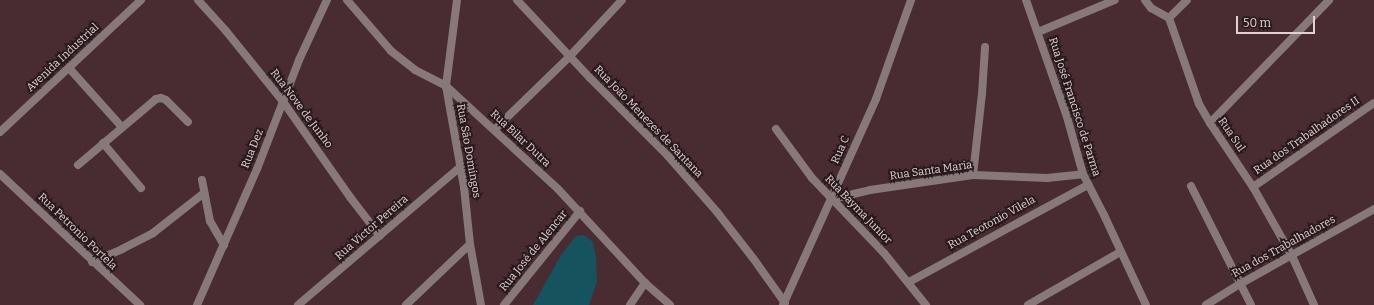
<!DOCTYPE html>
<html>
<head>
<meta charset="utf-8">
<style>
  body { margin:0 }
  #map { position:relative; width:1374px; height:305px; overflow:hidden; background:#492c31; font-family:Bitter,serif }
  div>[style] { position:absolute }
  .water>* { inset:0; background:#15535f }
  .minor>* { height:8px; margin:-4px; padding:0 4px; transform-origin:4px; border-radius:4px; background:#87787a }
  .tertiary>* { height:8px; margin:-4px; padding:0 4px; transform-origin:4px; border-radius:4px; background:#87787a }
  span { translate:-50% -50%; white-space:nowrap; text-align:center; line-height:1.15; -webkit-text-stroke:3.5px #26191b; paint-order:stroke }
  .street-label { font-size:11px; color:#e3d0d2 }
  .scale { position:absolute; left:1236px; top:16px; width:79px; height:18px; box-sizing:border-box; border:2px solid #e3d0d2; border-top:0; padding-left:5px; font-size:12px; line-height:14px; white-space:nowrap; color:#e3d0d2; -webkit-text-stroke:3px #26191b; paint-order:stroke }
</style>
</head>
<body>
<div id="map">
  <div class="water">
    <div style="clip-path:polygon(584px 235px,593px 242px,596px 257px,597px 282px,589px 305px,533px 305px,561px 255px,576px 236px)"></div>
  </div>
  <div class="minor">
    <div style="left:198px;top:0;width:42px;rotate:47.9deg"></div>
    <div style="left:226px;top:31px;width:92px;rotate:51.1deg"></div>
    <div style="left:284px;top:103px;width:115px;rotate:54.9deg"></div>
    <div style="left:350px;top:197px;width:49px;rotate:52.4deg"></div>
    <div style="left:347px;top:0;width:67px;rotate:49.2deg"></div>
    <div style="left:391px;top:51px;width:31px;rotate:38deg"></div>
    <div style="left:415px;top:70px;width:35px;rotate:27deg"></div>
    <div style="left:446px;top:86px;width:152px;rotate:42.6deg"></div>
    <div style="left:558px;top:189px;width:128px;rotate:47.2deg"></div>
    <div style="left:645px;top:283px;width:33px;rotate:41deg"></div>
    <div style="left:457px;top:0;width:87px;rotate:97.3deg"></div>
    <div style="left:446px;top:86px;width:103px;rotate:79.9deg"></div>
    <div style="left:464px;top:187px;width:57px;rotate:84deg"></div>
    <div style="left:470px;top:244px;width:62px;rotate:79.8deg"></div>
    <div style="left:517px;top:0;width:107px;rotate:46.9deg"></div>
    <div style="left:590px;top:78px;width:110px;rotate:45deg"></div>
    <div style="left:668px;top:156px;width:74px;rotate:48.8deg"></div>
    <div style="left:717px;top:212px;width:58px;rotate:52deg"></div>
    <div style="left:753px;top:258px;width:55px;rotate:54.6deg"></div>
    <div style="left:1026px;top:0;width:124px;rotate:70.7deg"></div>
    <div style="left:1067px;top:117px;width:59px;rotate:74.3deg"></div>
    <div style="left:1083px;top:174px;width:46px;rotate:62.9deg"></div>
    <div style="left:1104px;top:215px;width:99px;rotate:65deg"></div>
    <div style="left:1145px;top:0;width:10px;rotate:53deg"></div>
    <div style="left:1151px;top:8px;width:21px;rotate:29deg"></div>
    <div style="left:1169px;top:18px;width:91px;rotate:70.8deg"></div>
    <div style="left:1199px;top:104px;width:22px;rotate:60deg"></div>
    <div style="left:1210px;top:123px;width:77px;rotate:56.1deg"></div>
    <div style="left:1253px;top:187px;width:79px;rotate:60.5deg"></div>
    <div style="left:1292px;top:256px;width:54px;rotate:65.8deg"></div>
    <div style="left:1169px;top:18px;width:25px;rotate:-45deg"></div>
    <div style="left:1038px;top:32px;width:83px;rotate:-22.6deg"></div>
    <div style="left:69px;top:68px;width:79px;rotate:48.1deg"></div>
    <div style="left:1210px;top:123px;width:171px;rotate:-45.9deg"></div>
    <div style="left:776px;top:129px;width:61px;rotate:53.7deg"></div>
    <div style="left:812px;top:178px;width:104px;rotate:46.2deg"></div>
    <div style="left:884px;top:253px;width:67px;rotate:51.1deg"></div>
    <div style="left:494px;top:130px;width:106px;rotate:-44.2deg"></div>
    <div style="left:570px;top:56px;width:76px;rotate:-47.1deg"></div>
    <div style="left:103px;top:143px;width:59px;rotate:49.8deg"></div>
    <div style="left:78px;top:165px;width:102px;rotate:-40.2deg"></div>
    <div style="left:156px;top:99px;width:5px;rotate:-11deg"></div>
    <div style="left:161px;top:98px;width:5px;rotate:22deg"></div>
    <div style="left:166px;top:100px;width:31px;rotate:45deg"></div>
    <div style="left:0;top:174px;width:192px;rotate:43.1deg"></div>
    <div style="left:973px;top:175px;width:81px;rotate:-83.7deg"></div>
    <div style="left:982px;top:94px;width:47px;rotate:-86.3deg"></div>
    <div style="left:202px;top:180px;width:42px;rotate:79deg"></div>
    <div style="left:210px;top:221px;width:28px;rotate:60deg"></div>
    <div style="left:1191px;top:186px;width:133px;rotate:63.2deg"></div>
    <div style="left:1253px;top:187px;width:147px;rotate:-34.8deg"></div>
    <div style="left:832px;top:199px;width:39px;rotate:-13deg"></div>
    <div style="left:870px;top:190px;width:104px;rotate:-8.3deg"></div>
    <div style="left:973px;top:175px;width:74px;rotate:2.3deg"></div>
    <div style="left:1047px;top:178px;width:36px;rotate:-6deg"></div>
    <div style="left:92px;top:262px;width:33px;rotate:-23deg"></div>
    <div style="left:122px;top:249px;width:35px;rotate:-27deg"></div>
    <div style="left:153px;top:233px;width:65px;rotate:-38.1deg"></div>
    <div style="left:909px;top:282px;width:204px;rotate:-28.5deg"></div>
    <div style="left:197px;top:305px;width:149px;rotate:-66.2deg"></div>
    <div style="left:257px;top:169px;width:117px;rotate:-68.9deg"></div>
    <div style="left:299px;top:60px;width:66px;rotate:-65deg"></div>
    <div style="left:298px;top:305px;width:213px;rotate:-40.4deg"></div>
    <div style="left:406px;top:305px;width:88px;rotate:-43.6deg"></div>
    <div style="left:504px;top:305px;width:121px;rotate:-51deg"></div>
    <div style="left:630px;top:305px;width:27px;rotate:-56deg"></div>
    <div style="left:783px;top:305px;width:226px;rotate:-65.7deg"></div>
    <div style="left:876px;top:99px;width:105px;rotate:-70.5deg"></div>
    <div style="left:1028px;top:305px;width:106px;rotate:-29.9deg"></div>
    <div style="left:1206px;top:305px;width:40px;rotate:-32deg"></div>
    <div style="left:1240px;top:284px;width:154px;rotate:-29.2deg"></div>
  </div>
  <div class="tertiary">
    <div style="left:0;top:132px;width:193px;rotate:-43.1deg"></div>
  </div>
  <div class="street-label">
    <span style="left:63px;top:58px;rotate:-43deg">Avenida Industrial</span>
    <span style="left:1074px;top:107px;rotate:72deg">Rua José Francisco de Parma</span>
    <span style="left:301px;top:109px;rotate:53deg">Rua Nove de Junho</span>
    <span style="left:648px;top:122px;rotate:46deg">Rua João Menezes de Santana</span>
    <span style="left:1231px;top:135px;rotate:56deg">Rua Sul</span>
    <span style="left:1307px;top:136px;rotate:-35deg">Rua dos Trabalhadores II</span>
    <span style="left:520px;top:139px;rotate:43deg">Rua Bilar Dutra</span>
    <span style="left:253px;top:149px;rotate:-68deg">Rua Dez</span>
    <span style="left:841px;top:150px;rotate:-66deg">Rua C</span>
    <span style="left:468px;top:151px;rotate:80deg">Rua São Domingos</span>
    <span style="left:931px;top:171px;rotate:-8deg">Rua Santa Maria</span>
    <span style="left:858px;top:210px;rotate:46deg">Rua Bayma Junior</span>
    <span style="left:992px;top:223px;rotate:-29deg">Rua Teotonio Vilela</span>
    <span style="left:372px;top:228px;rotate:-41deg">Rua Victor Pereira</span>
    <span style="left:77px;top:232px;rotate:44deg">Rua Petronio Portela</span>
    <span style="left:1284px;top:247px;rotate:-29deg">Rua dos Trabalhadores</span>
    <span style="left:534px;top:251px;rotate:-51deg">Rua José de Alencar</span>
  </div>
  <div class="scale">50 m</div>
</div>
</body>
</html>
